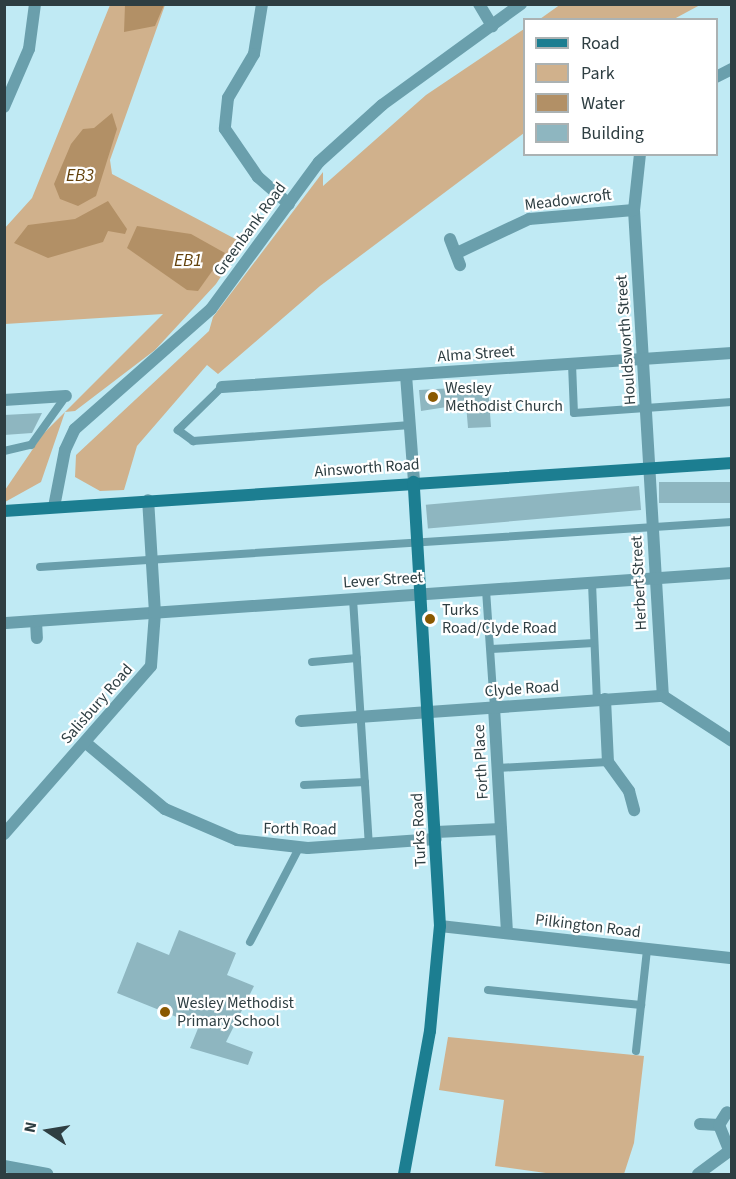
<!DOCTYPE html>
<html>
<head>
<meta charset="utf-8">
<style>
  body { margin:0 }
  #map { position:relative; width:736px; height:1179px; overflow:hidden; background:#c0eaf4; font-family:"Source Sans 3",sans-serif }
  div>[style] { position:absolute }
  .green>* { inset:0; background:#d0b18c }
  .water>* { inset:0; background:#b29066 }
  .building>* { inset:0; background:#8eb6c0; transform-origin:0 0 }
  .lane>* { height:8px; margin:-4px; padding:0 4px; transform-origin:4px; border-radius:4px; background:#6a9fac }
  .street>* { height:12px; margin:-6px; padding:0 6px; transform-origin:6px; border-radius:6px; background:#6a9fac }
  .secondary>* { height:12px; margin:-6px; padding:0 6px; transform-origin:6px; border-radius:6px; background:#1c7e91 }
  .dots>* { width:16px; height:16px; translate:-50% -50%; box-sizing:border-box; border:3px solid #fff; border-radius:50% }
  span { translate:-50% -50%; white-space:nowrap; text-align:center; line-height:1.15; -webkit-text-stroke:4.5px #fff; paint-order:stroke }
  .street-label { font-size:16px; color:#2e3e42 }
  .poi-label { font-size:16px; color:#2e3e42 }
  .left { translate:0 -50%; text-align:left }
  .water-label { font-size:18px; color:#64420c; font-style:italic }
  .frame { position:absolute; inset:0; border:6px solid #2e3e42; pointer-events:none }
  .legend { position:absolute; left:523px; top:18px; width:195px; height:138px; box-sizing:border-box; background:#fff; border:2px solid #abb2b3; margin:0; padding:8px 10px; list-style:none; font-size:18px; color:#2e3e42 }
  .legend li { display:flex; align-items:center; gap:12px; height:30px }
  .legend b { width:30px; border:2px solid #abb2b3 }
  .north { position:absolute; left:18px; top:1101px; width:60px; height:60px; -webkit-text-stroke:4px #fff; paint-order:stroke; rotate:282deg; font-size:16px; font-weight:700; line-height:24px; text-align:center; color:#2e3e42 }
  .north::after { content:''; display:block; margin:auto; width:21px; height:27px; background:#2e3e42; clip-path:polygon(50% 0,100% 100%,50% 72%,0 100%) }
</style>
</head>
<body>
<div id="map">
  <div class="green">
    <div style="clip-path:polygon(561px 4px,700px 4px,700px 5px,674px 19px,540px 19px)"></div>
    <div style="clip-path:polygon(110px 5px,165px 5px,110px 160px,112px 174px,243px 243px,216px 284px,155px 350px,75px 411px,65px 412px,41px 482px,5px 502px,5px 490px,43px 434px,163px 314px,5px 324px,4px 229px,32px 198px)"></div>
    <div style="clip-path:polygon(524px 29px,524px 133px,320px 286px,218px 374px,207px 365px,137px 446px,124px 490px,100px 491px,75px 477px,76px 455px,209px 331px,213px 317px,323px 172px,323px 186px,426px 95px)"></div>
    <div style="clip-path:polygon(448px 1037px,644px 1056px,634px 1143px,624px 1174px,553px 1174px,495px 1166px,504px 1100px,439px 1090px)"></div>
  </div>
  <div class="water">
    <div style="clip-path:polygon(125px 5px,125px 4px,164px 5px,155px 26px,124px 32px)"></div>
    <div style="clip-path:polygon(112px 113px,117px 129px,96px 196px,78px 206px,60px 199px,54px 184px,71px 144px,83px 129px,94px 128px)"></div>
    <div style="clip-path:polygon(108px 201px,127px 229px,125px 234px,108px 231px,103px 242px,48px 258px,14px 243px,28px 225px,75px 219px)"></div>
    <div style="clip-path:polygon(137px 226px,191px 234px,225px 253px,198px 291px,187px 290px,127px 248px)"></div>
  </div>
  <div class="building">
    <div style="clip-path:polygon(488px 386px,491px 427px,468px 428px,466px 404px,421px 411px,419px 390px)"></div>
    <div style="clip-path:polygon(42px 413px,32px 433px,4px 435px,4px 415px)"></div>
    <div style="left:732px;top:482px;width:21px;height:73px;rotate:90deg"></div>
    <div style="left:639px;top:486px;width:24px;height:214px;rotate:85deg"></div>
    <div style="clip-path:polygon(179px 930px,236px 953px,227px 975px,254px 986px,226px 1042px,253px 1052px,248px 1065px,190px 1048px,199px 1026px,117px 993px,137px 942px,169px 955px)"></div>
  </div>
  <div class="lane">
    <div style="left:572px;top:364px;width:49px;rotate:87.7deg"></div>
    <div style="left:574px;top:413px;width:158px;rotate:-4deg"></div>
    <div style="left:222px;top:387px;width:62px;rotate:135.7deg"></div>
    <div style="left:178px;top:430px;width:19px;rotate:36deg"></div>
    <div style="left:193px;top:441px;width:218px;rotate:-4.2deg"></div>
    <div style="left:4px;top:451px;width:28px;rotate:-13deg"></div>
    <div style="left:31px;top:445px;width:60px;rotate:-54.5deg"></div>
    <div style="left:40px;top:567px;width:693px;rotate:-3.72deg"></div>
    <div style="left:592px;top:583px;width:117px;rotate:87.6deg"></div>
    <div style="left:486px;top:590px;width:117px;rotate:86.1deg"></div>
    <div style="left:353px;top:599px;width:246px;rotate:86.3deg"></div>
    <div style="left:491px;top:649px;width:103px;rotate:-3.3deg"></div>
    <div style="left:312px;top:662px;width:45px;rotate:-5.1deg"></div>
    <div style="left:498px;top:768px;width:110px;rotate:-3.1deg"></div>
    <div style="left:304px;top:785px;width:61px;rotate:-2.8deg"></div>
    <div style="left:250px;top:942px;width:106px;rotate:-62.5deg"></div>
    <div style="left:488px;top:990px;width:154px;rotate:5.6deg"></div>
    <div style="left:636px;top:1051px;width:102px;rotate:-83.8deg"></div>
  </div>
  <div class="street">
    <div style="left:262px;top:4px;width:51px;rotate:99.1deg"></div>
    <div style="left:254px;top:54px;width:51px;rotate:120.6deg"></div>
    <div style="left:228px;top:98px;width:31px;rotate:96deg"></div>
    <div style="left:225px;top:129px;width:58px;rotate:55.5deg"></div>
    <div style="left:258px;top:177px;width:41px;rotate:41.1deg"></div>
    <div style="left:479px;top:4px;width:26px;rotate:59deg"></div>
    <div style="left:716px;top:77px;width:18px;rotate:-27deg"></div>
    <div style="left:4px;top:107px;width:63px;rotate:-66.7deg"></div>
    <div style="left:29px;top:49px;width:45px;rotate:-82.4deg"></div>
    <div style="left:634px;top:210px;width:487px;rotate:86.6deg"></div>
    <div style="left:450px;top:239px;width:28px;rotate:69deg"></div>
    <div style="left:457px;top:253px;width:80px;rotate:-25.3deg"></div>
    <div style="left:529px;top:219px;width:105px;rotate:-4.9deg"></div>
    <div style="left:634px;top:210px;width:56px;rotate:-83.9deg"></div>
    <div style="left:406px;top:375px;width:107px;rotate:85.7deg"></div>
    <div style="left:222px;top:387px;width:511px;rotate:-3.81deg"></div>
    <div style="left:4px;top:400px;width:62px;rotate:-3.7deg"></div>
    <div style="left:54px;top:507px;width:58px;rotate:-79.1deg"></div>
    <div style="left:65px;top:450px;width:23px;rotate:-65deg"></div>
    <div style="left:75px;top:429px;width:181px;rotate:-41.4deg"></div>
    <div style="left:211px;top:309px;width:182px;rotate:-53.7deg"></div>
    <div style="left:319px;top:162px;width:85px;rotate:-42.1deg"></div>
    <div style="left:382px;top:105px;width:172px;rotate:-36deg"></div>
    <div style="left:36px;top:621px;width:17px;rotate:87deg"></div>
    <div style="left:6px;top:623px;width:728px;rotate:-3.94deg"></div>
    <div style="left:605px;top:699px;width:63px;rotate:87.3deg"></div>
    <div style="left:608px;top:762px;width:36px;rotate:54deg"></div>
    <div style="left:629px;top:791px;width:20px;rotate:75deg"></div>
    <div style="left:494px;top:707px;width:226px;rotate:86.7deg"></div>
    <div style="left:301px;top:721px;width:363px;rotate:-4deg"></div>
    <div style="left:663px;top:696px;width:82px;rotate:33.1deg"></div>
    <div style="left:86px;top:743px;width:103px;rotate:39.9deg"></div>
    <div style="left:165px;top:809px;width:78px;rotate:23.3deg"></div>
    <div style="left:237px;top:840px;width:71px;rotate:6.4deg"></div>
    <div style="left:308px;top:848px;width:128px;rotate:-4deg"></div>
    <div style="left:436px;top:832px;width:65px;rotate:-2.6deg"></div>
    <div style="left:4px;top:834px;width:223px;rotate:-48.8deg"></div>
    <div style="left:151px;top:666px;width:53px;rotate:-85.7deg"></div>
    <div style="left:155px;top:613px;width:113px;rotate:-93.5deg"></div>
    <div style="left:440px;top:926px;width:294px;rotate:6.3deg"></div>
    <div style="left:700px;top:1124px;width:19px;rotate:3deg"></div>
    <div style="left:719px;top:1125px;width:15px;rotate:-58deg"></div>
    <div style="left:719px;top:1125px;width:27px;rotate:68deg"></div>
    <div style="left:4px;top:1166px;width:44px;rotate:10.5deg"></div>
    <div style="left:698px;top:1174px;width:42px;rotate:-36.3deg"></div>
  </div>
  <div class="secondary">
    <div style="left:4px;top:511px;width:730px;rotate:-3.77deg"></div>
    <div style="left:404px;top:1174px;width:145px;rotate:-79.7deg"></div>
    <div style="left:430px;top:1031px;width:105px;rotate:-84.6deg"></div>
    <div style="left:440px;top:926px;width:445px;rotate:-93.4deg"></div>
  </div>
  <div class="dots">
    <div style="left:433px;top:397px;background:#8a5901"></div>
    <div style="left:430px;top:619px;background:#8a5901"></div>
    <div style="left:165px;top:1012px;background:#8a5901"></div>
  </div>
  <div class="street-label">
    <span style="left:568px;top:200px;rotate:-7deg">Meadowcroft</span>
    <span style="left:250px;top:229px;rotate:-54deg">Greenbank Road</span>
    <span style="left:626px;top:340px;rotate:-94deg">Houldsworth Street</span>
    <span style="left:476px;top:354px;rotate:-4deg">Alma Street</span>
    <span style="left:367px;top:468px;rotate:-4deg">Ainsworth Road</span>
    <span style="left:383px;top:580px;rotate:-4deg">Lever Street</span>
    <span style="left:639px;top:583px;rotate:-93deg">Herbert Street</span>
    <span style="left:522px;top:689px;rotate:-4deg">Clyde Road</span>
    <span style="left:97px;top:704px;rotate:-49deg">Salisbury Road</span>
    <span style="left:481px;top:762px;rotate:-93deg">Forth Place</span>
    <span style="left:300px;top:829px;rotate:1deg">Forth Road</span>
    <span style="left:419px;top:830px;rotate:-93deg">Turks Road</span>
    <span style="left:588px;top:926px;rotate:7deg">Pilkington Road</span>
  </div>
  <div class="poi-label">
    <span class="left" style="left:445px;top:397px">Wesley<br>Methodist Church</span>
    <span class="left" style="left:442px;top:619px">Turks<br>Road/Clyde Road</span>
    <span class="left" style="left:177px;top:1012px">Wesley Methodist<br>Primary School</span>
  </div>
  <div class="water-label">
    <span style="left:80px;top:176px">EB3</span>
    <span style="left:188px;top:261px">EB1</span>
  </div>
  <div class="frame"></div>
  <ul class="legend">
  <li><b style="height:8px;background:#1c7e91"></b>Road</li>
  <li><b style="height:16px;background:#d0b18c"></b>Park</li>
  <li><b style="height:16px;background:#b29066"></b>Water</li>
  <li><b style="height:16px;background:#8eb6c0"></b>Building</li>
  </ul>
  <div class="north">N</div>
</div>
</body>
</html>
